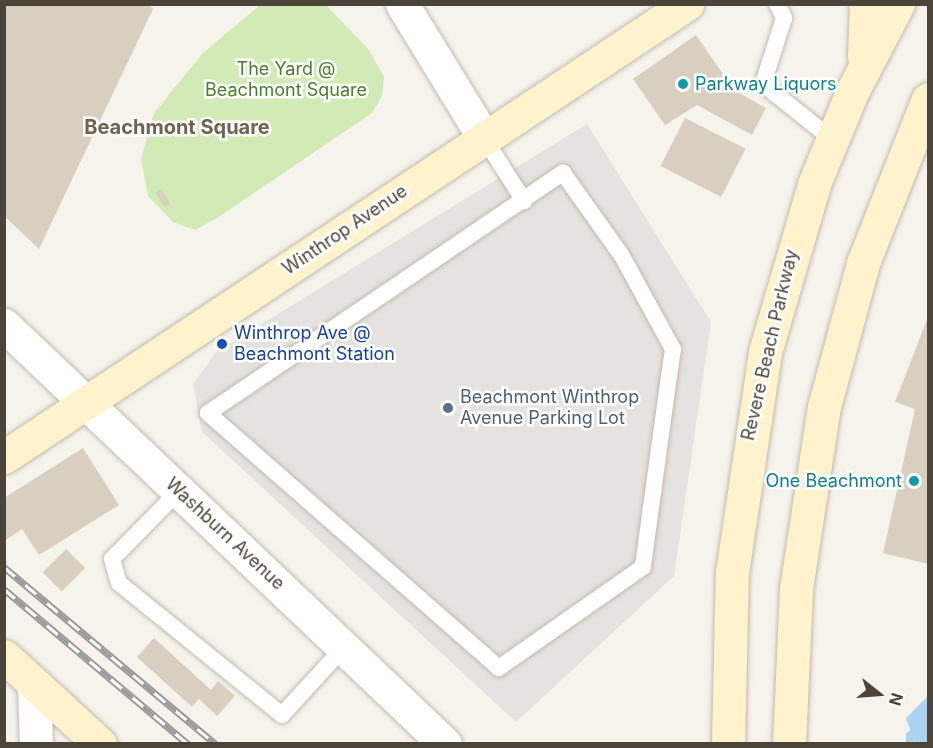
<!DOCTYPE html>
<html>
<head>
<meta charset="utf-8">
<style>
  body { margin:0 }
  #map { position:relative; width:933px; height:748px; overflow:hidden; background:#f6f3ec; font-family:Inter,sans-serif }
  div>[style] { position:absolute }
  .green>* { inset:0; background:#d2eab5 }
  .parking>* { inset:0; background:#e5e3e0 }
  .water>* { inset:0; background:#a9d4f2 }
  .stream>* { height:8px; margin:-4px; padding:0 4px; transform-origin:4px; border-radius:4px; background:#a9d4f2 }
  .building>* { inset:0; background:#d8cfc1; transform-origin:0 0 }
  .roads { filter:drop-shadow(0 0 2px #c2bbae) drop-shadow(0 0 2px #c2bbae) }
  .lane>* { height:16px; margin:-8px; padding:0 8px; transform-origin:8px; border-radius:8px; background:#fff }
  .street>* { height:33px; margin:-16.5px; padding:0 16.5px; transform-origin:16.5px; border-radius:16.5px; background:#fff }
  .secondary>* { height:33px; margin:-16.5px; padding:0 16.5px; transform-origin:16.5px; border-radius:16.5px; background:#fff3cd }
  .rail>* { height:7px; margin-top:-3.5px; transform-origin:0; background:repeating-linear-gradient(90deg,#fff 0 14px,#9a9a9a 0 28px); box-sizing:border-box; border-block:2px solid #9a9a9a }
  .dots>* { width:16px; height:16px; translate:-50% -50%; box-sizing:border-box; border:3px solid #fff; border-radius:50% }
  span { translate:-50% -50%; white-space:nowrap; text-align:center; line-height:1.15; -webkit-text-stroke:5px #fff; paint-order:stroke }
  .park-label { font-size:18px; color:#4a7f2a }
  .culture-label { font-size:18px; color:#0d838f }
  .left { translate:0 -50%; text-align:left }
  .right { translate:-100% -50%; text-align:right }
  .street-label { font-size:18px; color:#4b4439 }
  .transit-label { font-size:18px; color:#164399 }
  .service-label { font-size:18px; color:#4e5e75 }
  .neighbourhood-label { font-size:20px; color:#6e6250; font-weight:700 }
  .frame { position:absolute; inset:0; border:6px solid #4b4439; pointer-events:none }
  .north { position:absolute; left:849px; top:664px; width:60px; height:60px; -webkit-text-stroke:4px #fff; paint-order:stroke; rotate:107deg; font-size:16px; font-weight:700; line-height:24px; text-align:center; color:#4b4439 }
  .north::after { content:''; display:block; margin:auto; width:21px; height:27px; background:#4b4439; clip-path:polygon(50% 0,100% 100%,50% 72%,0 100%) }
</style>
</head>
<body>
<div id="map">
  <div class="green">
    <div style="clip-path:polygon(260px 5px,326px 5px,369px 50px,384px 77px,382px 96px,372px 113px,217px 218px,195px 230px,173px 222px,148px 196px,141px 159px,154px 113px,203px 53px)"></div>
  </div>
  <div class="parking">
    <div style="clip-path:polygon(587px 124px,711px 322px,674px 576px,516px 722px,202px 432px,193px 384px,216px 352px)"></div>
  </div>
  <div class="water">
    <div style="clip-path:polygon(928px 696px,928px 743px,915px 743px,906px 718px)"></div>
  </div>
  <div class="stream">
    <div style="left:910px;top:744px;width:8px;rotate:-90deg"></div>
    <div style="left:910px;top:736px;width:27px;rotate:-48deg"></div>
  </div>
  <div class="building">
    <div style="clip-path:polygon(4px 4px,148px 4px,153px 9px,39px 249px,4px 216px)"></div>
    <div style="clip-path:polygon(696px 35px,734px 90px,766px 108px,752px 135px,697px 105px,665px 125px,633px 79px)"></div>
    <div style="left:685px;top:118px;width:68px;height:54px;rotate:27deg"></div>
    <div style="left:161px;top:189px;width:17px;height:7px;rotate:57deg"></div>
    <div style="clip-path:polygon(928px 317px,928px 564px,883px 553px,915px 409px,895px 402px)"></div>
    <div style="clip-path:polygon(83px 448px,119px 505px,39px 555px,22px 529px,6px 540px,4px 498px)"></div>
    <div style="left:66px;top:549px;width:27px;height:33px;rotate:45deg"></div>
    <div style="clip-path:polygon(154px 638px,211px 690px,218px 681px,235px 696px,217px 716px,199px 699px,192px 707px,137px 657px)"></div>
  </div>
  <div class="roads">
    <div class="lane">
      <div style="left:777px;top:4px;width:16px;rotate:63deg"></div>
      <div style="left:784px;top:18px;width:69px;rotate:107.7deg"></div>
      <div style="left:763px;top:84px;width:88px;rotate:38.6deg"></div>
      <div style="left:484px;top:138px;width:75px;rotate:57.6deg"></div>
      <div style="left:563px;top:173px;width:102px;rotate:54.6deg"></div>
      <div style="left:622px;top:256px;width:106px;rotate:61.3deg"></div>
      <div style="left:673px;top:349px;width:27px;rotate:98deg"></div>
      <div style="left:669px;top:376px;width:193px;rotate:97.8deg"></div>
      <div style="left:643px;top:567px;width:176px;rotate:145deg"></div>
      <div style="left:499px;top:668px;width:387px;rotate:-138.8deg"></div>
      <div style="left:208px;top:413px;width:429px;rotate:-34.1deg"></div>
      <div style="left:179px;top:491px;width:95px;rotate:134.6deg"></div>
      <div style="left:112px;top:559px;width:25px;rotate:74deg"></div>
      <div style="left:119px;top:583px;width:210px;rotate:39deg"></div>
      <div style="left:282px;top:715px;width:92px;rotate:-47.6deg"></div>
    </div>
    <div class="street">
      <div style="left:402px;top:4px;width:157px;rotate:58.5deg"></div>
      <div style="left:4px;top:325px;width:608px;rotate:43.53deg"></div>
      <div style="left:34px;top:685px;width:59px;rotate:88.1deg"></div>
    </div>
    <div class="secondary">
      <div style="left:864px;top:56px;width:52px;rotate:-87.8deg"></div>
      <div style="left:4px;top:457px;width:820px;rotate:-33.55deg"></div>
      <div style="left:4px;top:656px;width:130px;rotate:42.5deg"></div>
      <div style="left:728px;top:744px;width:171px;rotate:-88.7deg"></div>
      <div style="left:732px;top:573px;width:223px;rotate:-81.5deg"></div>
      <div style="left:765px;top:352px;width:175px;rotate:-73.7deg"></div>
      <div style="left:814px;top:184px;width:102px;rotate:-67.5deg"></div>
      <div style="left:853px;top:90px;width:97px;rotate:-62.4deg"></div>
      <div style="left:789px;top:744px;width:155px;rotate:-87.4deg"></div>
      <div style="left:796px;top:589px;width:184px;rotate:-81.3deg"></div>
      <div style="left:824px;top:407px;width:149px;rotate:-74.8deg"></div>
      <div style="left:863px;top:263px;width:176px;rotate:-68.4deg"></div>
    </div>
  </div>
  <div class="rail">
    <div style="left:4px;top:567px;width:276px;rotate:39.9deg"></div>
    <div style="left:4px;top:589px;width:241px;rotate:40.1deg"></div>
  </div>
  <div class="dots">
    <div style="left:683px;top:84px;background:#0f9aa8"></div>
    <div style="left:222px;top:344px;background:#1a4fb4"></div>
    <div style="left:448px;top:408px;background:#5c6f8a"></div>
    <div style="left:914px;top:481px;background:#0f9aa8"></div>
  </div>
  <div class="park-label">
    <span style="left:286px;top:80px">The Yard @<br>Beachmont Square</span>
  </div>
  <div class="culture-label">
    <span class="left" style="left:695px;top:84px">Parkway Liquors</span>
    <span class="right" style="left:902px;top:481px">One Beachmont</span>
  </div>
  <div class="street-label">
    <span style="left:345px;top:230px;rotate:-34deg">Winthrop Avenue</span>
    <span style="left:770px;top:345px;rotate:-77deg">Revere Beach Parkway</span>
    <span style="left:225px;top:534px;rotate:43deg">Washburn Avenue</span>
  </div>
  <div class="transit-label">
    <span class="left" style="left:234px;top:344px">Winthrop Ave @<br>Beachmont Station</span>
  </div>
  <div class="service-label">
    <span class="left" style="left:460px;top:408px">Beachmont Winthrop<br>Avenue Parking Lot</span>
  </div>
  <div class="neighbourhood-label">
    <span style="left:177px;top:127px">Beachmont Square</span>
  </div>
  <div class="frame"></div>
  <div class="north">N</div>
</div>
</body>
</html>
